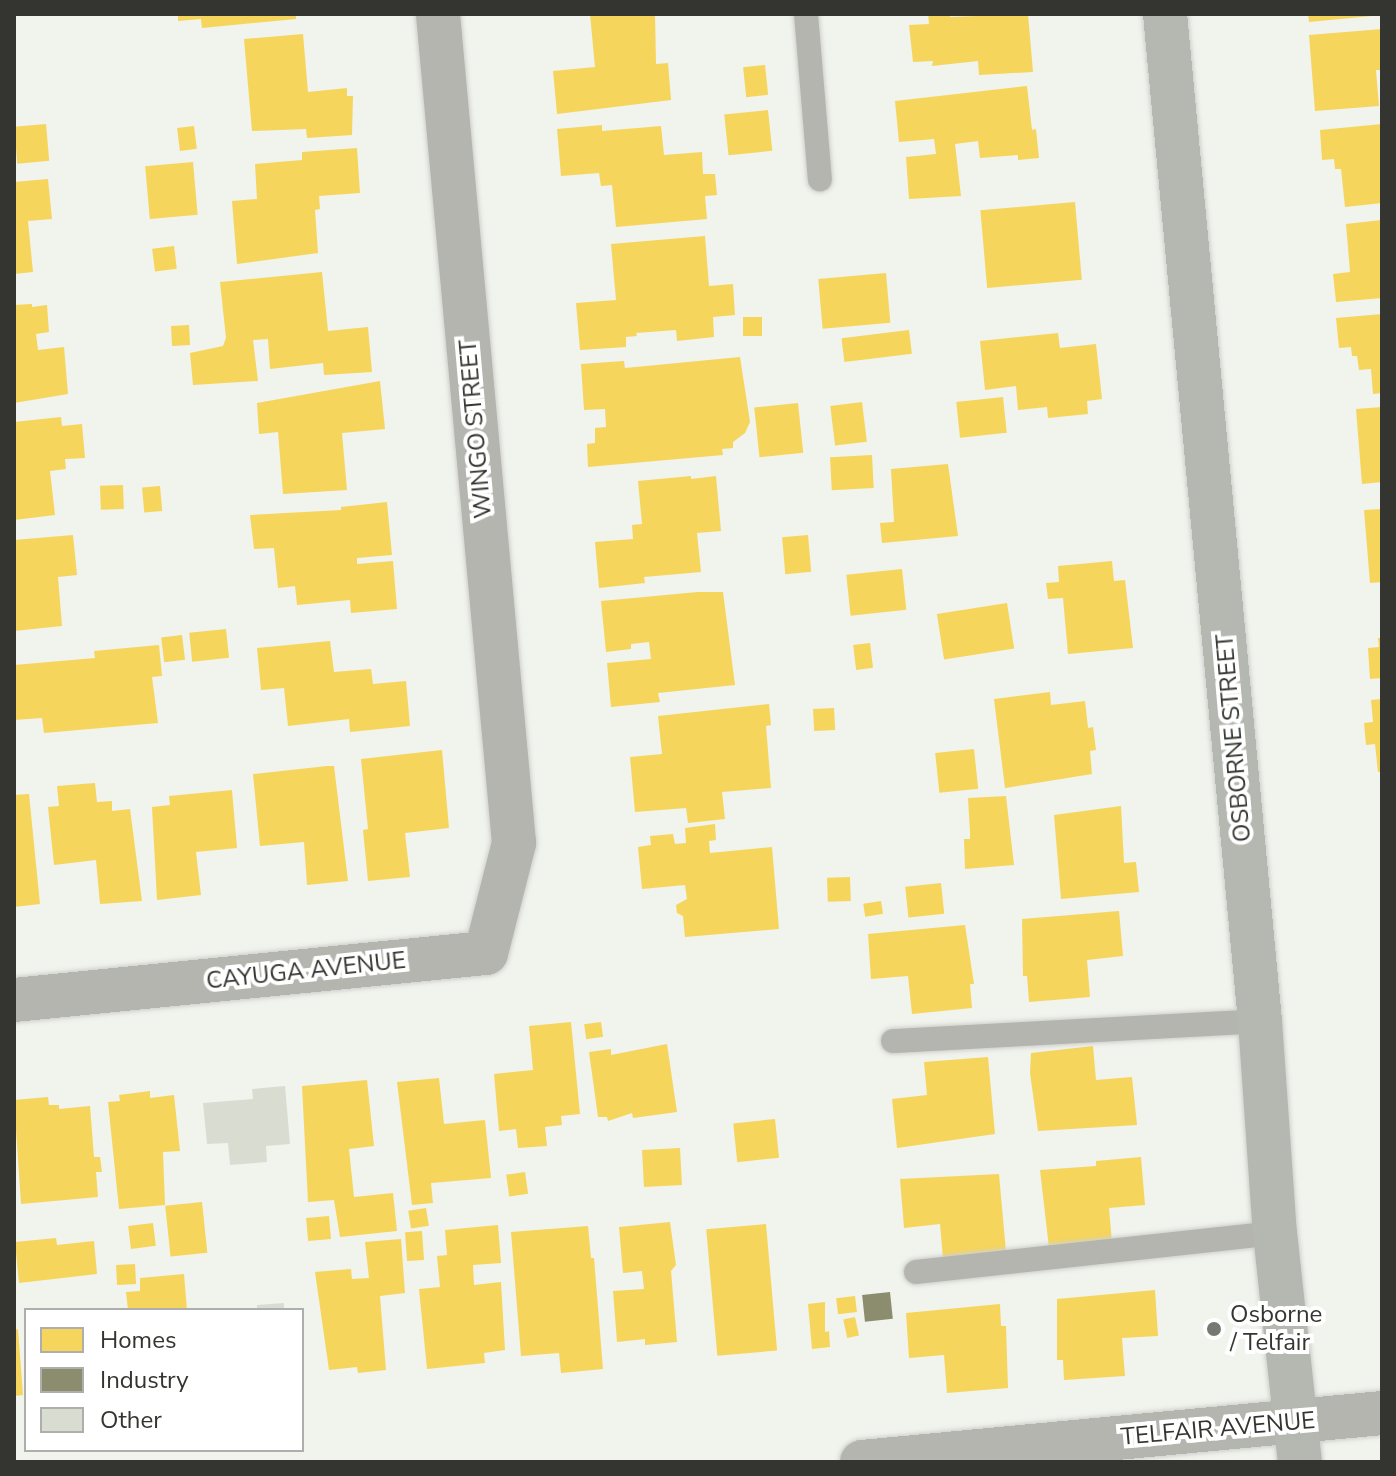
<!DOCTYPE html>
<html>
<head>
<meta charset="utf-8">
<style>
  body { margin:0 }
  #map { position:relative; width:1396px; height:1476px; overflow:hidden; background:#f1f3ed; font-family:"Nunito Sans",sans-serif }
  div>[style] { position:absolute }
  .homes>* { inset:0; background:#f6d55c; transform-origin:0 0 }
  .industry>* { inset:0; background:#8c8c6e; transform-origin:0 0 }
  .building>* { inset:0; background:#d9ddd1 }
  .roads { filter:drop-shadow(0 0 2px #cfd0cc) drop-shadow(0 0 2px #cfd0cc) }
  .lane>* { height:24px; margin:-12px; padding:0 12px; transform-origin:12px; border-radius:12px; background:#b3b5ae }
  .street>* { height:44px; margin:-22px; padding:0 22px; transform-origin:22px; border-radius:22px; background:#b3b5ae }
  .primary>* { height:44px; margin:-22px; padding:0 22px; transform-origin:22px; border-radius:22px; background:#b5b8b0 }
  .dots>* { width:22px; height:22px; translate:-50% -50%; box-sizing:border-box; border:4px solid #fff; border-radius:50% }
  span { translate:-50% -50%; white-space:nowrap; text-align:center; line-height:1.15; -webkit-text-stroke:8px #fff; paint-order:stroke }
  .street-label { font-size:24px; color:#343530 }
  .poi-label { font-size:24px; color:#343530 }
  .left { translate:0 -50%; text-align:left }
  .frame { position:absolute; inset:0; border:16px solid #343530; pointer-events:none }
  .legend { position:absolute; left:24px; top:1308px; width:280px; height:144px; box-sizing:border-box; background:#fff; border:2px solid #aeaeac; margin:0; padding:10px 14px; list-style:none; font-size:24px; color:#343530 }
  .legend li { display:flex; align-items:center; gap:16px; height:40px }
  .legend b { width:40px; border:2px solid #aeaeac }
</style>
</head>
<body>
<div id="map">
  <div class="homes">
    <div style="clip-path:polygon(178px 14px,296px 14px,296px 19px,202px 28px,201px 19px,178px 21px)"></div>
    <div style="clip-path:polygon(590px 14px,655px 14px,656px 64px,668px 63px,671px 100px,557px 114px,553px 71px,595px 67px)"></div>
    <div style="clip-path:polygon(928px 14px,950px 14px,950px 17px,1028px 14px,1033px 72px,979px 75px,978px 61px,932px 66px,933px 61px,913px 62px,909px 25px,929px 24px)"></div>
    <div style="clip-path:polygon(1308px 14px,1371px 14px,1372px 16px,1309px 22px)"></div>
    <div style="clip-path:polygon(1382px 29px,1382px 70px,1376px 70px,1379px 106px,1315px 111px,1309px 35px)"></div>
    <div style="clip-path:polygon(303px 34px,308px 92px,347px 88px,347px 96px,353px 96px,352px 135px,307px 138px,306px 129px,252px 131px,244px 39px)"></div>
    <div style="left:765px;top:65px;width:30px;height:22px;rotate:84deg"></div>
    <div style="clip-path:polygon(1027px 86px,1032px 130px,1036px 129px,1039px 158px,1018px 160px,1018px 155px,980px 158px,978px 141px,955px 144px,961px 196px,909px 199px,906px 157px,936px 154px,934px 139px,899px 142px,895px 101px)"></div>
    <div style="left:768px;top:110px;width:41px;height:44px;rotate:84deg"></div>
    <div style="left:46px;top:124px;width:37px;height:32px;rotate:85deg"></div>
    <div style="clip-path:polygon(1382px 124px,1382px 203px,1345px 207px,1341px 169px,1335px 169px,1334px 159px,1322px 160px,1320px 130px)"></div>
    <div style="clip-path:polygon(602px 125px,602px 131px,661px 126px,664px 155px,702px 152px,703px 174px,715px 174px,717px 195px,705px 196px,707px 219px,616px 227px,612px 185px,601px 186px,599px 173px,561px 176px,557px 129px)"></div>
    <div style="left:194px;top:126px;width:23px;height:17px;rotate:83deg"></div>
    <div style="clip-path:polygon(357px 148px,360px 193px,319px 196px,320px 209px,315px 210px,318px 253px,237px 264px,232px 201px,257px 199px,255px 164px,302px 160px,302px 152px)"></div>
    <div style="left:193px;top:162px;width:53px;height:48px;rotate:85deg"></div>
    <div style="clip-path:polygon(48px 179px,52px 219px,28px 221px,33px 272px,14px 274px,14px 182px)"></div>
    <div style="left:1075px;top:202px;width:78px;height:95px;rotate:85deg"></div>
    <div style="clip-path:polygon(1382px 220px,1382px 298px,1336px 302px,1333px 274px,1350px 272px,1346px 224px)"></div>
    <div style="clip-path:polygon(705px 236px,709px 286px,733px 284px,735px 315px,713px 317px,714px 337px,677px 341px,676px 330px,636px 333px,637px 336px,626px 337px,626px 347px,580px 350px,576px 303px,616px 300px,611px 244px)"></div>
    <div style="left:174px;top:246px;width:23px;height:22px;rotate:83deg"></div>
    <div style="clip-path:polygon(322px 272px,328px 331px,368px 327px,372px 372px,324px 375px,323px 363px,270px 369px,268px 339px,253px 340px,258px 381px,193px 385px,190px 353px,223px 346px,226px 338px,220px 282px)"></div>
    <div style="left:886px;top:273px;width:50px;height:68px;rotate:85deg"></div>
    <div style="clip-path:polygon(32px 304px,32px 307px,47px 305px,49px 332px,36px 334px,38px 350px,64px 347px,68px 394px,14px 403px,14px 305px)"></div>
    <div style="clip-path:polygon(1382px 314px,1382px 393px,1373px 394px,1371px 369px,1359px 370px,1357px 356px,1352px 356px,1351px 347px,1339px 348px,1336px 318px)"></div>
    <div style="left:743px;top:317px;width:19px;height:19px"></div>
    <div style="left:189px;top:325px;width:20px;height:18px;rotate:87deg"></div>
    <div style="left:909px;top:330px;width:24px;height:68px;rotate:83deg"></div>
    <div style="clip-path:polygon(1058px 333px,1060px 348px,1096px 344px,1102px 399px,1087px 401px,1088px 414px,1048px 418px,1047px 407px,1018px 410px,1016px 386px,985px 390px,980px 341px)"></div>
    <div style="clip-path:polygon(740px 357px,750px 422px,745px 433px,733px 442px,733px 448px,722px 449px,723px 455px,588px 467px,587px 444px,595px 443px,595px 428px,606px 427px,605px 409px,584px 410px,581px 364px,624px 361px,625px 368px)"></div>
    <div style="clip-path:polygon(380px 381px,385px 429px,342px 433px,347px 490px,283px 494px,278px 432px,259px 434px,257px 403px)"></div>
    <div style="left:1003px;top:397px;width:36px;height:47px;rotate:84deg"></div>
    <div style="left:862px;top:402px;width:40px;height:32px;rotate:83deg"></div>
    <div style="left:798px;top:403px;width:50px;height:44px;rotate:84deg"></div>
    <div style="clip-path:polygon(1382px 407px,1382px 482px,1362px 484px,1356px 409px)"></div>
    <div style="clip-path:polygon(61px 417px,62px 426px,82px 424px,85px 458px,65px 459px,66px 469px,50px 471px,55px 515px,14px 520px,14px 422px)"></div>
    <div style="left:872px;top:455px;width:33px;height:42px;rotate:87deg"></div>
    <div style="clip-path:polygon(948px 464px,958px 536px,882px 543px,880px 523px,894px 522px,891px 469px)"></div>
    <div style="clip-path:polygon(691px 476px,691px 479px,716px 476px,721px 531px,697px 533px,701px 572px,644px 577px,645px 583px,599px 588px,595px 542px,633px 539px,632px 525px,642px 524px,638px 481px)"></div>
    <div style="left:123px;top:485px;width:24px;height:23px;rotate:88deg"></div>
    <div style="left:160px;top:486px;width:25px;height:18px;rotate:85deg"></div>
    <div style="clip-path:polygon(387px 502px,392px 555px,357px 558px,357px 564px,393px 561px,397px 609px,351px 613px,350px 600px,297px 605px,295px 586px,278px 588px,274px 548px,254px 549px,250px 515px,341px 510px,341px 507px)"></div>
    <div style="clip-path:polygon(1382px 509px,1382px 582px,1370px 583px,1364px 510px)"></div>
    <div style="clip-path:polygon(73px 535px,77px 575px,58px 577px,62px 626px,14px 631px,14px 540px)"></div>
    <div style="left:808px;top:535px;width:37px;height:26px;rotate:85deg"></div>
    <div style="clip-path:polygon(1112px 561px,1114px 581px,1125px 580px,1133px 648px,1068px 654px,1063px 598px,1048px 599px,1046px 583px,1059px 582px,1058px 566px)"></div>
    <div style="left:902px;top:569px;width:41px;height:56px;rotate:84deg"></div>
    <div style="clip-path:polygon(698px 592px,723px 592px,735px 685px,658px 693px,660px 702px,611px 707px,607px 663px,651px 659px,649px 642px,631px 644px,631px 649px,606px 652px,601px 601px)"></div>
    <div style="left:1007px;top:603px;width:46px;height:71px;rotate:81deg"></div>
    <div style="left:226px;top:629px;width:29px;height:37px;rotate:84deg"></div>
    <div style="left:182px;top:635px;width:25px;height:21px;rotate:83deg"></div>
    <div style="clip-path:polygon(1378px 638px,1382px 638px,1382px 678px,1370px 679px,1368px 648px,1379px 647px)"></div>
    <div style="clip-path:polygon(330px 641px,334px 672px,371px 669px,373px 684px,406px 681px,410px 726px,350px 732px,349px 719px,288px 726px,284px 688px,261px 690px,257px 648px)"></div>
    <div style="left:870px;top:643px;width:25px;height:17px;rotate:83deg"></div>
    <div style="clip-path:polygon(159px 645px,162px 676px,152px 677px,158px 723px,44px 733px,42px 718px,14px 720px,14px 665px,95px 658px,94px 651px)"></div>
    <div style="clip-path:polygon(1050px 692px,1051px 705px,1085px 701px,1088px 728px,1093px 727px,1096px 750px,1090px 751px,1092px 774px,1005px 788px,994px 699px)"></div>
    <div style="clip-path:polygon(1382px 699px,1382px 772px,1378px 772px,1375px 744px,1366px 745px,1364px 723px,1373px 722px,1371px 700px)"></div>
    <div style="clip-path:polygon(769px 704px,771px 725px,766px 726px,771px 788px,722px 792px,725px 819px,688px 823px,686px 808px,635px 812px,630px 757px,662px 754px,658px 716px)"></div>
    <div style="left:834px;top:708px;width:22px;height:21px;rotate:87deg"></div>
    <div style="left:974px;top:749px;width:40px;height:39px;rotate:84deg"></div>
    <div style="clip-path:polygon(442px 750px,449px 828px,405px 833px,410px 877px,368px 881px,363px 830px,368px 829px,361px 759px)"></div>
    <div style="clip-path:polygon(327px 766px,334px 766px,348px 881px,307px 885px,304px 842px,260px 846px,253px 774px)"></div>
    <div style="clip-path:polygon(95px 783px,97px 802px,112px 801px,112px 811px,130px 809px,142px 901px,100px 904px,96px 860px,54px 865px,48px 807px,59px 806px,57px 786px)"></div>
    <div style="clip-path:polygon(232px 790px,237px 848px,196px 852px,201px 895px,157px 900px,152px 807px,170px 805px,169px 796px)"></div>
    <div style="clip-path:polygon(29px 794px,40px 904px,14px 907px,14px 795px)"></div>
    <div style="clip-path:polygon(1006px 796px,1014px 865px,965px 869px,964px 839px,970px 839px,970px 832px,968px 798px)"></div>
    <div style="clip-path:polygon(1121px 806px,1124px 863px,1136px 862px,1139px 892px,1061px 899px,1054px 815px)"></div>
    <div style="clip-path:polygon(715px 824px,716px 840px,709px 841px,710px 853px,772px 847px,779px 929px,685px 937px,683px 916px,677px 913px,676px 905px,687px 899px,685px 885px,642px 889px,638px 847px,651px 845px,650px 836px,673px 834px,675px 844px,686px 843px,685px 828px)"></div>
    <div style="left:850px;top:877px;width:24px;height:23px;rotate:88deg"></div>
    <div style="left:941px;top:883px;width:31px;height:36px;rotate:84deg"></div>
    <div style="left:881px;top:901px;width:13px;height:18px;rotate:81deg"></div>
    <div style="clip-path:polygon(1119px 911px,1123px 956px,1087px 960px,1090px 997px,1029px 1002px,1027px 976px,1023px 976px,1022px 919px)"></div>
    <div style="clip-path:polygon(965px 925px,974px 984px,970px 984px,972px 1008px,912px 1014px,908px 976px,871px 979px,868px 934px)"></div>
    <div style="clip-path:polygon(571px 1022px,580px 1114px,561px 1116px,562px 1125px,545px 1127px,547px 1146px,518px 1148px,516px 1129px,499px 1131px,494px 1074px,533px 1070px,529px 1026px)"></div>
    <div style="left:601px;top:1022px;width:15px;height:17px;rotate:82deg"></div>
    <div style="clip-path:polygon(667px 1044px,677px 1112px,633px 1118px,632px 1113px,608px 1121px,607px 1117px,598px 1117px,589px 1052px,611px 1049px,611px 1055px)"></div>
    <div style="clip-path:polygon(1093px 1046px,1096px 1080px,1132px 1077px,1137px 1125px,1038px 1131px,1030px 1073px,1031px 1053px)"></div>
    <div style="clip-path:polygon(988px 1057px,995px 1134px,897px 1148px,892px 1099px,927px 1095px,924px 1062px)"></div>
    <div style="clip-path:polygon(439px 1078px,444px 1124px,485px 1120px,491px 1178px,431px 1183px,433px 1203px,412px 1205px,397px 1082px)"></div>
    <div style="clip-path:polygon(367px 1080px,374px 1146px,349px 1149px,354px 1197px,393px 1193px,397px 1231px,340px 1237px,334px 1200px,308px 1202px,302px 1086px)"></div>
    <div style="clip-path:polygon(150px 1091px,150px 1098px,174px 1095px,180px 1151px,163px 1152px,165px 1205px,119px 1209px,108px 1102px,120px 1101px,119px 1095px)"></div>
    <div style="clip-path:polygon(48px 1097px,49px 1105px,59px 1105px,59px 1109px,90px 1106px,94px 1157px,100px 1157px,102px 1172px,96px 1172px,98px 1197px,21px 1204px,14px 1100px)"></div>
    <div style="left:775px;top:1119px;width:39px;height:42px;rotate:84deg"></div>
    <div style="left:680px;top:1148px;width:37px;height:38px;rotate:87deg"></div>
    <div style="clip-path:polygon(1141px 1157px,1145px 1205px,1109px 1208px,1112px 1243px,1049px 1248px,1040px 1170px,1096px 1166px,1096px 1161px)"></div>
    <div style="left:525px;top:1172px;width:22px;height:19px;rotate:82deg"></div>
    <div style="clip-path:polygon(999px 1174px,1006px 1252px,943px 1259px,940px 1224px,904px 1228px,900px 1179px)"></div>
    <div style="left:202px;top:1202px;width:51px;height:37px;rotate:84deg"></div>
    <div style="left:426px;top:1208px;width:18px;height:18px;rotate:81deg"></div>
    <div style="left:329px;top:1216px;width:23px;height:23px;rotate:85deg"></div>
    <div style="clip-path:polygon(670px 1222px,676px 1265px,671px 1271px,677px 1342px,645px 1345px,645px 1339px,617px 1342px,613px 1291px,644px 1289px,642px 1271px,623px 1273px,619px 1227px)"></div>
    <div style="left:153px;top:1223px;width:23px;height:25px;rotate:83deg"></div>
    <div style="left:766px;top:1224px;width:127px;height:60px;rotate:85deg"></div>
    <div style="clip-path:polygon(498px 1225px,501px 1263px,473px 1265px,474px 1285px,501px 1282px,505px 1350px,484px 1353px,485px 1363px,427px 1369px,419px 1289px,440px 1287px,437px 1256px,447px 1255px,445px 1230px)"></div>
    <div style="clip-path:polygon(588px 1226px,591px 1258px,594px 1258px,603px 1369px,561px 1373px,559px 1353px,521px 1356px,511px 1232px)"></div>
    <div style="left:422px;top:1231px;width:29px;height:17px;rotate:86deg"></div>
    <div style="clip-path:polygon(56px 1238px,57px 1245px,94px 1241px,97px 1274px,19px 1283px,15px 1242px)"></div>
    <div style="clip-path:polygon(401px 1239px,405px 1293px,380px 1296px,386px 1370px,358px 1373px,357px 1367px,329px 1370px,315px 1272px,351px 1269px,352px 1279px,369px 1278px,365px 1242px)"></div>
    <div style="left:135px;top:1264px;width:20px;height:19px;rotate:87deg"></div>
    <div style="clip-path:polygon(184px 1274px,187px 1310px,128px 1310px,126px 1292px,140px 1291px,140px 1278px)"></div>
    <div style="clip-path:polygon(1155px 1290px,1158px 1336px,1122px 1338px,1125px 1376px,1064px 1380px,1063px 1360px,1057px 1360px,1057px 1299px)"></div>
    <div style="left:855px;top:1296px;width:16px;height:19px;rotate:83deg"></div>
    <div style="clip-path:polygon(825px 1302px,825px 1332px,829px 1331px,830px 1347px,812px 1349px,808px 1304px)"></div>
    <div style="clip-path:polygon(1000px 1304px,1001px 1326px,1006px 1326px,1008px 1388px,947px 1393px,944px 1355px,909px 1358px,906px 1313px)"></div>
    <div style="left:855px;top:1317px;width:19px;height:12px;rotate:78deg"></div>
    <div style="clip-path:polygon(18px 1329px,23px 1395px,14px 1396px,14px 1330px)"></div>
  </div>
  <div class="industry">
    <div style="left:890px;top:1292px;width:27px;height:28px;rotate:84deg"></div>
  </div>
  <div class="building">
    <div style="clip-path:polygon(285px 1086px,290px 1144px,266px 1146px,267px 1162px,230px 1165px,228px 1143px,207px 1144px,203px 1103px,253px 1099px,252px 1089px)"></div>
    <div style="clip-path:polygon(284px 1303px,284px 1310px,257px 1310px,257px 1305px)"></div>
  </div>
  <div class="roads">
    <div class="lane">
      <div style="left:806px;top:14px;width:166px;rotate:85.2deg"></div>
      <div style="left:893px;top:1041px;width:368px;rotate:-3.1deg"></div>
      <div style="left:916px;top:1272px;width:361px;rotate:-6.2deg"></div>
    </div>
    <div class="street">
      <div style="left:14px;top:1000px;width:474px;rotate:-5.7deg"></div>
      <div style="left:486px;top:953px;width:114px;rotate:-75.7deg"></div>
      <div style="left:514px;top:843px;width:832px;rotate:-95.24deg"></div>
      <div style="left:862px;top:1462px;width:522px;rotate:-5.38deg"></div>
    </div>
    <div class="primary">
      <div style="left:1165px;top:14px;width:1011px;rotate:84.61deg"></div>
      <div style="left:1260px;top:1021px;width:213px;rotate:86deg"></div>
      <div style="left:1275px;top:1233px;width:230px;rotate:83.8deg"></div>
    </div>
  </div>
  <div class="dots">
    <div style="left:1214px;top:1329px;background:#767872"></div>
  </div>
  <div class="street-label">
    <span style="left:476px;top:429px;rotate:-95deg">WINGO STREET</span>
    <span style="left:1234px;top:738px;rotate:-95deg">OSBORNE STREET</span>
    <span style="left:306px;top:971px;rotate:-6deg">CAYUGA AVENUE</span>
    <span style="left:1218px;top:1429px;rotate:-5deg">TELFAIR AVENUE</span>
  </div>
  <div class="poi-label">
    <span class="left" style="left:1230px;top:1329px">Osborne<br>/ Telfair</span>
  </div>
  <div class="frame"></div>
  <ul class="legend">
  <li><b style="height:22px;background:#f6d55c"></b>Homes</li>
  <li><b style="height:22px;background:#8c8c6e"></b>Industry</li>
  <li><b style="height:22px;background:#d9ddd1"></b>Other</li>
  </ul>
</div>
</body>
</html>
